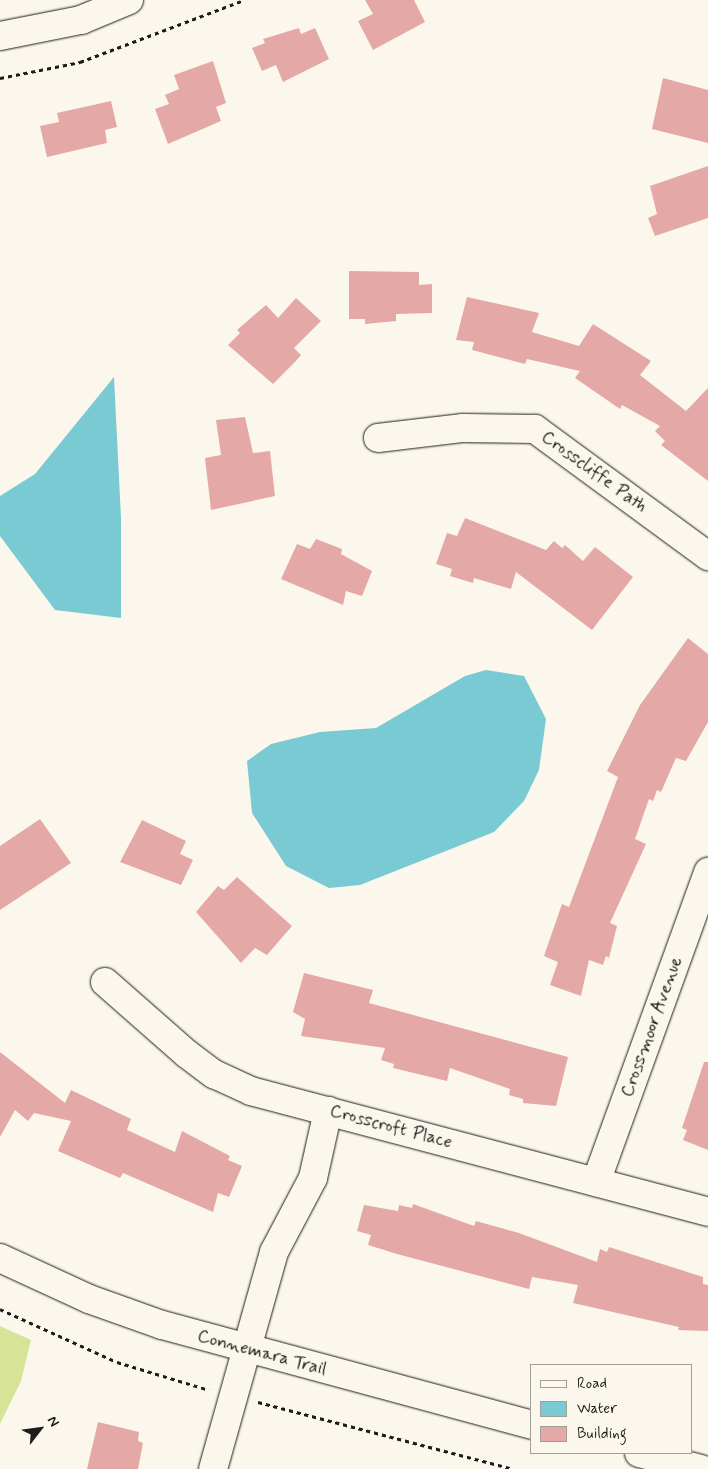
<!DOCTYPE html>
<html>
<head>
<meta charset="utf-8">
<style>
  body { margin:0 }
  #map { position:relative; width:708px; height:1469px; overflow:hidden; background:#fbf7ec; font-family:Mynerve,sans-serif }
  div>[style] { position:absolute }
  .green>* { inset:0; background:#d7e396 }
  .water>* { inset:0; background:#7acad4 }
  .building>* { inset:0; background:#e4a9a6 }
  .path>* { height:3px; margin-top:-1.5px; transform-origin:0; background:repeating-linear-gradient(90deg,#1c1c1c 0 4px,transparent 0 8px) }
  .roads { filter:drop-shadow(0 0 1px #1c1c1c) drop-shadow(0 0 1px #1c1c1c) }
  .minor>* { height:28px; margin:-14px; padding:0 14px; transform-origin:14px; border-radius:14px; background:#fbf7ec }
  span { translate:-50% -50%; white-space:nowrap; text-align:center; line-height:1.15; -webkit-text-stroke:4px #fbf7ec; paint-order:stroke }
  .street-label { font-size:18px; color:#1c1c1c }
  .legend { position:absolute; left:530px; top:1364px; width:162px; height:90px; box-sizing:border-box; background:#fbf7ec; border:1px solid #a29f99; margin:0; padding:6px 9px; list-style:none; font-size:15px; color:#1c1c1c }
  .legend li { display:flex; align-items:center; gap:10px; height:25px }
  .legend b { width:25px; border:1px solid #a29f99 }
  .north { position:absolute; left:15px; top:1404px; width:50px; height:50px; -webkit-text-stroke:4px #fbf7ec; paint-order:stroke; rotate:60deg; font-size:14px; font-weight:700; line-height:20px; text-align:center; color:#1c1c1c }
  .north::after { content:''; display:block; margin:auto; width:18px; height:22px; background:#1c1c1c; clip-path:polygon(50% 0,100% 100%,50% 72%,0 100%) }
</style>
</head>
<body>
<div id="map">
  <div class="green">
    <div style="clip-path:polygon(0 1326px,31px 1340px,21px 1381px,0 1424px)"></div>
  </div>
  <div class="water">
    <div style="clip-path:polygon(114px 377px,121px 518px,121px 618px,55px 610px,0 536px,0 496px,35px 474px)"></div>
    <div style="clip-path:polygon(486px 670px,524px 676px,546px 719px,539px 770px,524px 801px,494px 832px,360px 885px,329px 888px,286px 866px,252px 813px,247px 761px,271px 744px,320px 732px,376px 728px,465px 676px)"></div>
  </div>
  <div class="building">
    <div style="clip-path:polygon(365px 0,414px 0,425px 22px,373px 50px,358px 21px,373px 14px)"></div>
    <div style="clip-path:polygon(299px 28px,301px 34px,315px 28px,329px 59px,283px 82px,276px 65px,262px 71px,252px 48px,265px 43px,263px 39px)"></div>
    <div style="clip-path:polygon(213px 61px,226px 103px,216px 107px,221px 121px,168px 144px,155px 109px,169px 104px,165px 95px,179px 89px,174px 75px)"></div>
    <div style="clip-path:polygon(663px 78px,708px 90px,708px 143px,652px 129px)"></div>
    <div style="clip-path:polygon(111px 101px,117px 127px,105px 130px,107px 143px,47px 157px,40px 126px,59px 122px,57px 113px)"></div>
    <div style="clip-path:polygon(708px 166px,708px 218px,655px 236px,648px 218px,657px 214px,650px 186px)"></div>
    <div style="clip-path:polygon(349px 271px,419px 272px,419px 285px,432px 284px,432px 313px,396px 314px,396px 321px,365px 324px,365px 319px,349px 319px)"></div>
    <div style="clip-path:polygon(467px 297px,539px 313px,532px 332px,579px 346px,593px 324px,651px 361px,640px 375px,686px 411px,708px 388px,708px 481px,661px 445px,665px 441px,655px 431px,660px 426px,622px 405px,620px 409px,575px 378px,580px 371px,527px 359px,525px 364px,472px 350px,474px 342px,456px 340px)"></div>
    <div style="clip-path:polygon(296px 298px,321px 321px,294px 348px,301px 355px,295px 362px,273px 384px,228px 345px,240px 333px,237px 330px,266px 305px,278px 318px)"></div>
    <div style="clip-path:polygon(245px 417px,253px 453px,270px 451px,275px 496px,211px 510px,205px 458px,221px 455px,216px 420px)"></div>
    <div style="clip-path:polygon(465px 518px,546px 550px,554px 541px,562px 548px,565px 545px,583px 561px,595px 547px,633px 577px,592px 630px,516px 572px,511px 589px,474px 578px,473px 583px,450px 576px,452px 569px,436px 564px,447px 533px,457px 536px)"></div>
    <div style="clip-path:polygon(316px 539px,342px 549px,341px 554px,372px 571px,362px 596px,346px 591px,343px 605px,281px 579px,297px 544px,310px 549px)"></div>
    <div style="clip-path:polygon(688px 638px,708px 654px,708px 722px,686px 761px,676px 758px,661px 792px,657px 790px,653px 801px,649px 799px,635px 839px,646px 844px,610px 923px,617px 926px,609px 958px,606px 956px,603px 965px,589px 960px,581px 996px,550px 985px,558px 962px,544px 956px,562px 904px,569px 907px,618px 777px,607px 771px,640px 705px)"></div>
    <div style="clip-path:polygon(40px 819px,71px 863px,0 910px,0 846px)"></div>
    <div style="clip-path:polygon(142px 820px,186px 841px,180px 854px,193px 860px,181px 885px,120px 862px)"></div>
    <div style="clip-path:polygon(237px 877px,292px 926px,267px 955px,255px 948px,241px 963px,196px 912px,218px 886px,224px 890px)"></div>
    <div style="clip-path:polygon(304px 973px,373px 990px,369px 1003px,568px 1057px,556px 1106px,523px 1103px,523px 1099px,509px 1095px,510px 1089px,450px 1068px,447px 1081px,393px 1068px,394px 1064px,381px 1060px,385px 1048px,301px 1036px,305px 1019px,293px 1012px)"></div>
    <div style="clip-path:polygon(0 1052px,65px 1103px,71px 1090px,131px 1119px,127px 1130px,175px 1152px,182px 1131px,230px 1156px,228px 1160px,242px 1166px,229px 1197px,218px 1193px,213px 1212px,123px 1173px,120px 1178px,58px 1151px,71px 1121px,34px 1113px,28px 1121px,15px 1110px,0 1137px)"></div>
    <div style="clip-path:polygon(704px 1062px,708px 1062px,708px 1150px,683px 1140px,687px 1130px,682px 1128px)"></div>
    <div style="clip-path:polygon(413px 1204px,474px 1226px,476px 1221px,519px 1233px,597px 1262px,600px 1249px,607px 1252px,609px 1247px,703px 1277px,703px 1284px,708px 1285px,708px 1331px,678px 1330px,679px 1327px,573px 1303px,578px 1285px,532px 1277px,529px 1289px,397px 1254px,368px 1245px,371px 1235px,357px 1231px,364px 1205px,398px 1211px,399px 1205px,412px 1208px)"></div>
    <div style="clip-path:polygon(98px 1422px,139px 1432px,138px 1441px,143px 1443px,138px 1469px,87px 1469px)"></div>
  </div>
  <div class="path">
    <div style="left:0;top:78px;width:82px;rotate:-11.3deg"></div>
    <div style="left:80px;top:62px;width:175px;rotate:-20.7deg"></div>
    <div style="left:0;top:1309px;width:128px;rotate:24.4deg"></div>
    <div style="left:117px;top:1362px;width:96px;rotate:16.9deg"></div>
    <div style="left:258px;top:1402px;width:264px;rotate:14.7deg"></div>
  </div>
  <div class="roads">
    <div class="minor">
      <div style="left:0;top:36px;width:83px;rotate:-11.2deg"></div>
      <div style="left:81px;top:20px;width:52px;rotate:-22.6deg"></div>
      <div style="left:378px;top:438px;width:86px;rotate:-6.7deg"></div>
      <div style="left:463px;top:428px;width:72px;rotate:0.8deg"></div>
      <div style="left:535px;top:429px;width:215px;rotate:36.3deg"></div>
      <div style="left:105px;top:982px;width:109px;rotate:41.3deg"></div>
      <div style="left:187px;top:1054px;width:34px;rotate:37deg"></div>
      <div style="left:214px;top:1074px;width:41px;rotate:24.7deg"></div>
      <div style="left:251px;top:1091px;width:473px;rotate:14.8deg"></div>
      <div style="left:596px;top:1182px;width:330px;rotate:-70.1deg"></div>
      <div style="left:0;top:1258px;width:98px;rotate:24.7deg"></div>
      <div style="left:89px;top:1299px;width:77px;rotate:19.6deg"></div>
      <div style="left:162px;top:1325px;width:383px;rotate:15.1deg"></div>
      <div style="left:639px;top:1453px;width:64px;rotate:14.5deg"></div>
      <div style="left:213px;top:1469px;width:225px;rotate:-74.3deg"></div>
      <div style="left:274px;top:1252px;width:84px;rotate:-62.2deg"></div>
      <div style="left:313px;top:1178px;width:69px;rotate:-77.4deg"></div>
    </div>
  </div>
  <div class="street-label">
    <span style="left:594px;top:472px;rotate:36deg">Crosscliffe Path</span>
    <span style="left:652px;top:1027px;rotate:-70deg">Crossmoor Avenue</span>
    <span style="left:391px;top:1127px;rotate:15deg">Crosscroft Place</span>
    <span style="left:262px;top:1353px;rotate:15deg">Connemara Trail</span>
  </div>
  <ul class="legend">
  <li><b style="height:6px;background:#fbf7ec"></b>Road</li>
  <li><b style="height:14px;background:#7acad4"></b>Water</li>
  <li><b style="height:14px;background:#e4a9a6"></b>Building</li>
  </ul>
  <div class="north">N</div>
</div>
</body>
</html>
